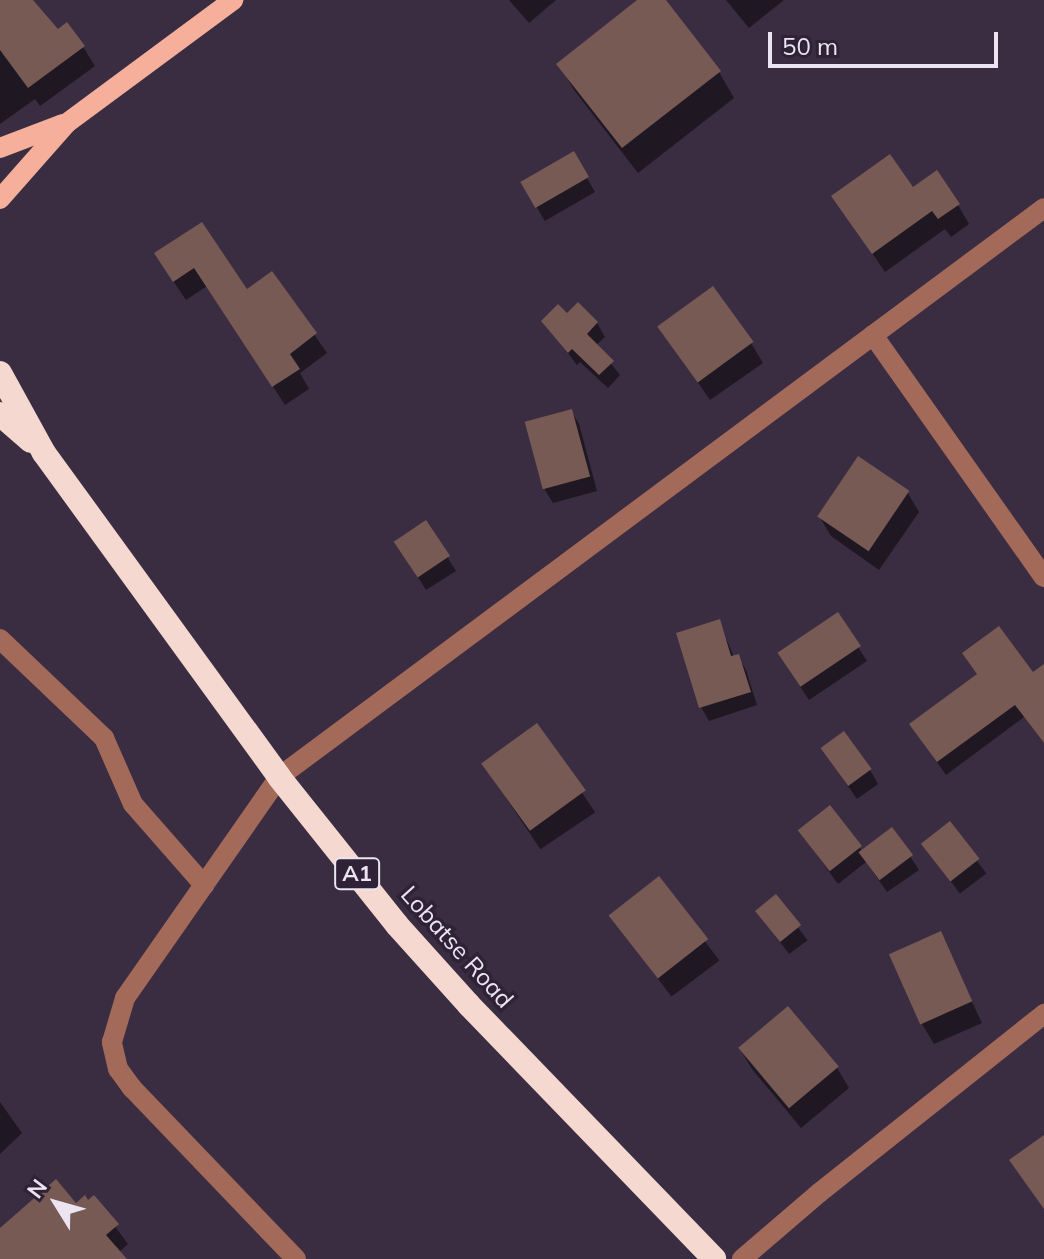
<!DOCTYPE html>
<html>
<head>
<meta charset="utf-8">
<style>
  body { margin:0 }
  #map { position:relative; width:1044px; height:1259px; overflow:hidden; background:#3a2c41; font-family:Mulish,sans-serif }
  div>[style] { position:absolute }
  .shadow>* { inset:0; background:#0007; transform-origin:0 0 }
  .building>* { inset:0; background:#785a55; transform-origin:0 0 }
  .minor>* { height:20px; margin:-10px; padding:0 10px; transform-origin:10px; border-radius:10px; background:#a36a59 }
  .major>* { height:20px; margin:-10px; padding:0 10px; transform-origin:10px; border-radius:10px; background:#f5af9a }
  .highway>* { height:24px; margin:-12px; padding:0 12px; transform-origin:12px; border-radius:12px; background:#f5d8cf }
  span { translate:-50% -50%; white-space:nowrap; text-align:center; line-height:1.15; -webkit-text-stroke:7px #2f2236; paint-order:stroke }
  .shield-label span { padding:2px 6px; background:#2f2236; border:2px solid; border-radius:6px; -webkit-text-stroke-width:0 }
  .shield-label { font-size:22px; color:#ece4f1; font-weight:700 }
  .street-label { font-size:24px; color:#ece4f1 }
  .north { position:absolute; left:16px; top:1163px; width:80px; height:80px; -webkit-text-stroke:6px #2f2236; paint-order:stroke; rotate:307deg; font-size:22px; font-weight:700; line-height:32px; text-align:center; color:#ece4f1 }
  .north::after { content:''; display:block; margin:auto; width:28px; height:36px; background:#ece4f1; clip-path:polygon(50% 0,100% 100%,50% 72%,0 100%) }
  .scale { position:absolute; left:768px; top:32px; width:230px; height:36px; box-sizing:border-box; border:4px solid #ece4f1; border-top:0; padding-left:10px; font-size:24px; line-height:28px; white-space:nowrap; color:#ece4f1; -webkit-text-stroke:6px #2f2236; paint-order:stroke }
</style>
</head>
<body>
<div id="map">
  <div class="shadow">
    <div style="clip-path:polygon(0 0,31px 0,57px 32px,83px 47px,95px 66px,40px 106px,35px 99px,0 124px)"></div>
    <div style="clip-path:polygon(509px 0,556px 0,529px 23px)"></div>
    <div style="clip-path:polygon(641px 0,663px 0,719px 72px,734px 98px,638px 173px,574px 90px,559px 64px)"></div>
    <div style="clip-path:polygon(726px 0,784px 0,749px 28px)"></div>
    <div style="left:573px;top:154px;width:44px;height:58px;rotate:60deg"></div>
    <div style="clip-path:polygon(912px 190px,958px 205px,969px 224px,951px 237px,945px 229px,885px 272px,834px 197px)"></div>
    <div style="clip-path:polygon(202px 225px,246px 292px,272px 274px,327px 353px,300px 373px,309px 389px,285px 405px,207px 286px,186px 300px,168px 273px)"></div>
    <div style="clip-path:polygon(578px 305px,597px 323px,605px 337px,596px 345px,620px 375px,608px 388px,580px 362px,577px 365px,544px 321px,567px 316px)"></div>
    <div style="clip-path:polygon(660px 327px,751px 343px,763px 363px,710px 400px)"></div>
    <div style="clip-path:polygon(571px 411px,579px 424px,597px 491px,553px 503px,545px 490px,527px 423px)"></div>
    <div style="clip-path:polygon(907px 492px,919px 512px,879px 570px,831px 536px,819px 516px)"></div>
    <div style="clip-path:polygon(425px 522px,456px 571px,426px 590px,404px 555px)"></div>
    <div style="clip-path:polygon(837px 615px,867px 661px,809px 700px,787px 667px)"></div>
    <div style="clip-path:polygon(719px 622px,734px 657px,738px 656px,746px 670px,757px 705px,709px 721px,701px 707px)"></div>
    <div style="clip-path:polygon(1044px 666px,1044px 743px,1024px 717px,946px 775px,911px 725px,978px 675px,1032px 675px)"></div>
    <div style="left:537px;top:726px;width:104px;height:66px;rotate:56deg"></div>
    <div style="clip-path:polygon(831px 762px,870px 770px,878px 784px,857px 799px)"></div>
    <div style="clip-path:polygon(830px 808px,862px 851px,892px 829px,919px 870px,887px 892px,866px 862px,838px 884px,799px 830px)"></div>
    <div style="left:949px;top:824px;width:62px;height:33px;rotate:53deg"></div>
    <div style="left:658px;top:879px;width:102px;height:60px;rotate:53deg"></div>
    <div style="left:775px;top:897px;width:54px;height:23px;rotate:53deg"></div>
    <div style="clip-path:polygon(940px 934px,982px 1023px,934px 1044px,922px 1024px)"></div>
    <div style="clip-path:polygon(788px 1009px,837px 1068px,849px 1088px,801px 1128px,752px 1069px,740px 1049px)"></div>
    <div style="clip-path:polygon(0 1102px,22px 1133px,0 1154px)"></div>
    <div style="clip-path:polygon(94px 1198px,128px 1244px,119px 1252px,124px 1259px,0 1259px,0 1231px)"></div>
  </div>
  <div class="building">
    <div style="clip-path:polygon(0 0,33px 0,58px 29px,67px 22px,85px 46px,28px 88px,0 50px)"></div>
    <div style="clip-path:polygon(637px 0,666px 0,721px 71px,622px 148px,556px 64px)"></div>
    <div style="left:574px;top:151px;width:30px;height:62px;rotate:60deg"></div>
    <div style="clip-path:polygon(890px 154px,913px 187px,937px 170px,960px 204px,938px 219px,932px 211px,872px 254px,831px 196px)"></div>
    <div style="clip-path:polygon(202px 222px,247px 289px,272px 271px,317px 333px,290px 354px,300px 369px,272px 387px,194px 268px,173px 282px,154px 253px)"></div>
    <div style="left:713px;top:286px;width:69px;height:69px;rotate:54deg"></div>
    <div style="clip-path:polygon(578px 302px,598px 322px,587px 334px,614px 361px,599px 375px,572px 349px,568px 353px,541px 321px,558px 304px,567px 313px)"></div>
    <div style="left:572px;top:409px;width:70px;height:49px;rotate:75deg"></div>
    <div style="left:858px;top:456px;width:62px;height:73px;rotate:34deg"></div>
    <div style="left:426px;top:520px;width:43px;height:39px;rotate:56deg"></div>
    <div style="left:838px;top:612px;width:41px;height:73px;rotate:56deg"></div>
    <div style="clip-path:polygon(720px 619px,731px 656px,739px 654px,751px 692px,699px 708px,676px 633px)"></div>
    <div style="clip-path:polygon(999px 626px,1033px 672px,1044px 664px,1044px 743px,1015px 705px,937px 762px,909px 724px,977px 674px,962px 653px)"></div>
    <div style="left:537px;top:723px;width:83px;height:69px;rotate:54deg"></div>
    <div style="left:844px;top:731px;width:47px;height:29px;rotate:54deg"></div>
    <div style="left:830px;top:805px;width:52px;height:41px;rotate:52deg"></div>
    <div style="left:950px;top:821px;width:48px;height:37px;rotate:52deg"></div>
    <div style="left:892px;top:827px;width:35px;height:42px;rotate:53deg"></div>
    <div style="left:659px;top:876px;width:80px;height:64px;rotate:52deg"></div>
    <div style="left:776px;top:894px;width:40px;height:27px;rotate:51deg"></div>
    <div style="left:941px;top:931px;width:77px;height:57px;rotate:66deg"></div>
    <div style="left:788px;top:1006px;width:79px;height:65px;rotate:50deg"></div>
    <div style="clip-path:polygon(1044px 1135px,1044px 1209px,1009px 1160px)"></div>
    <div style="clip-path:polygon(56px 1179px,76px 1203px,85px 1195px,88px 1200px,94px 1195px,119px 1224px,106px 1235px,127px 1259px,0 1259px,0 1228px)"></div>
  </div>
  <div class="minor">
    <div style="left:873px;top:335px;width:296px;rotate:54.8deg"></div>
    <div style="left:0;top:639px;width:144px;rotate:43.6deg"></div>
    <div style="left:104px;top:738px;width:72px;rotate:66.3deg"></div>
    <div style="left:133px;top:804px;width:108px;rotate:48.8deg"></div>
    <div style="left:296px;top:1259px;width:237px;rotate:-133.8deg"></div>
    <div style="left:132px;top:1088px;width:24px;rotate:-126deg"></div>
    <div style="left:118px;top:1069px;width:28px;rotate:-103deg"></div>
    <div style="left:112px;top:1042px;width:46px;rotate:-73.5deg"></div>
    <div style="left:125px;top:998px;width:269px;rotate:-55.1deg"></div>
    <div style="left:279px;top:777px;width:953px;rotate:-36.64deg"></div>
    <div style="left:742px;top:1259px;width:101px;rotate:-40.6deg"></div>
    <div style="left:819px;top:1193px;width:288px;rotate:-38.5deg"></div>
  </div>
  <div class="major">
    <div style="left:0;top:148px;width:67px;rotate:-20.9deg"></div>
    <div style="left:0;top:199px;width:101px;rotate:-48.6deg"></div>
    <div style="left:67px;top:123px;width:207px;rotate:-36.5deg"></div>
  </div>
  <div class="highway">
    <div style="left:0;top:373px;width:91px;rotate:61.2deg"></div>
    <div style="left:44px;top:453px;width:400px;rotate:54deg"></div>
    <div style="left:279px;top:777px;width:189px;rotate:51.4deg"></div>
    <div style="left:397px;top:925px;width:108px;rotate:48deg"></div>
    <div style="left:469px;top:1005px;width:353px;rotate:46deg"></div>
    <div style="left:0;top:414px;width:41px;rotate:41.1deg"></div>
  </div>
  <div class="shield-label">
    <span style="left:357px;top:874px">A1</span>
  </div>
  <div class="street-label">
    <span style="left:457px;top:947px;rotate:48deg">Lobatse Road</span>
  </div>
  <div class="north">N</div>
  <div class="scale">50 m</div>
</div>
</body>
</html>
